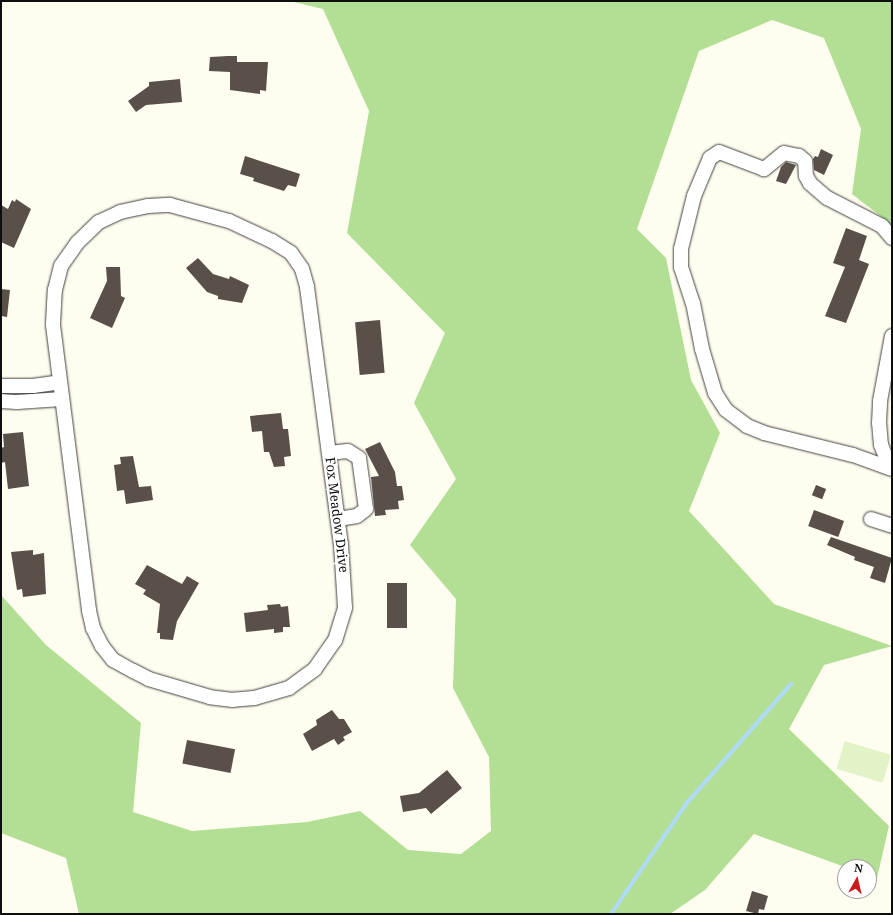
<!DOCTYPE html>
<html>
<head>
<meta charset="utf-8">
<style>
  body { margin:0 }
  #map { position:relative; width:893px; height:915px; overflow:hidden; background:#fffdef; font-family:"Noto Serif",serif }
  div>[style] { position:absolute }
  .forest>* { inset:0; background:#b2df93 }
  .pitch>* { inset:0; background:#e2f3c8; transform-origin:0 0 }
  .stream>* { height:3.5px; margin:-1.75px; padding:0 1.75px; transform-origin:1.75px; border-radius:1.75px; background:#afdbfb }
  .building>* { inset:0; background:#585049; transform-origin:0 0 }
  .roads { filter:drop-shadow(0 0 1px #414141) drop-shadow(0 0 1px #414141) }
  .minor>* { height:14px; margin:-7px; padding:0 7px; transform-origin:7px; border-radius:7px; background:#fff }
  span { translate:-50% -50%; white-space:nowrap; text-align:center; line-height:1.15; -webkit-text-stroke:4px #fff; paint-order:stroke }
  .street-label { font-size:13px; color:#0e0e0e }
  .frame { position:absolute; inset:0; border:2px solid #0e0e0e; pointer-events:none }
  .north { position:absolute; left:837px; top:859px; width:40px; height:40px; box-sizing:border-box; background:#fff; border:1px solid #9f9f9f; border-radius:50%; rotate:8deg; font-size:11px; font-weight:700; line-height:16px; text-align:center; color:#0e0e0e }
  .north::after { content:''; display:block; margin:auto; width:14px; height:18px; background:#ca1a1b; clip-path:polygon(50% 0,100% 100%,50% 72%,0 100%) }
</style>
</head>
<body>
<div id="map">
  <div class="forest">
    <div style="clip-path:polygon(290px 1px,892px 1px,892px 225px,852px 194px,861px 129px,824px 38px,772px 20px,699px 51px,637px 229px,666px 258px,691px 380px,720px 433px,689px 511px,774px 604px,892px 646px,824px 665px,789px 729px,889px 826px,877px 878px,869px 876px,869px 867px,845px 867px,754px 834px,705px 890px,670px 914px,79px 914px,66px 858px,1px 833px,1px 595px,46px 645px,141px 723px,133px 812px,192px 831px,307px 822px,360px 811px,408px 850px,461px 854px,491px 831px,489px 757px,453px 688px,456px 599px,410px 545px,456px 479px,414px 403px,445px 333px,347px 233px,369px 111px,323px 9px)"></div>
  </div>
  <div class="pitch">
    <div style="left:845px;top:741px;width:48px;height:29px;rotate:17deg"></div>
  </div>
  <div class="stream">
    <div style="left:611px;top:914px;width:135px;rotate:-55.6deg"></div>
    <div style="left:687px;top:803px;width:158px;rotate:-48.8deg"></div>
  </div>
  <div class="building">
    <div style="clip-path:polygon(228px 56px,237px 56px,237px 62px,268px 62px,266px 91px,260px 90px,260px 94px,230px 90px,230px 72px,209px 71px,210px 57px)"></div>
    <div style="clip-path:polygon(180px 79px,182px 102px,146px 105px,136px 112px,128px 101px,149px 86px,149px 82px)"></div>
    <div style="clip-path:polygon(821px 149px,833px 155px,824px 175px,814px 170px,813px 159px,815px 156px,818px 157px)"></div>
    <div style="clip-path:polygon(245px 156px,300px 174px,296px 187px,288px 185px,284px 191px,253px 181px,254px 178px,240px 174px)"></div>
    <div style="clip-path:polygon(786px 162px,796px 165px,786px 184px,776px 181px,781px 167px)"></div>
    <div style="clip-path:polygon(16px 199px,31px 209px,14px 248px,1px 242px,1px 205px,8px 209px,12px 200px,15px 202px)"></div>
    <div style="clip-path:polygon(846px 228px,867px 236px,859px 260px,869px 264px,846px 323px,825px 316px,845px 267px,833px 263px)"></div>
    <div style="clip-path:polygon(198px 258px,213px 274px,229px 279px,230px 276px,249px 285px,242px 303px,218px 299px,218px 296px,207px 292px,186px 268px)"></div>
    <div style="clip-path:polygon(106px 267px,120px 267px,121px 296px,125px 298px,112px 328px,90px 318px,107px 281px)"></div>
    <div style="clip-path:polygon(1px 289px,10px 290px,7px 317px,1px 316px)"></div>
    <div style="left:380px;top:320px;width:53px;height:25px;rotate:85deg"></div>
    <div style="clip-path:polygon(281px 413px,283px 429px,288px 429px,291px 456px,284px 457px,285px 466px,274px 467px,269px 452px,264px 452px,262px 431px,252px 432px,250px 416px)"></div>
    <div style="clip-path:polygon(23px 432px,29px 486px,8px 489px,5px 462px,1px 463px,1px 448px,4px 447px,3px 434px)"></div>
    <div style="clip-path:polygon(380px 442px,395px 472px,397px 486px,402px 486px,404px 500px,398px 501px,399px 509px,385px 510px,386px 515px,375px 516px,371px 477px,379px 476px,365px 449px)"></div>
    <div style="clip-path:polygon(133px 456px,139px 487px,151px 486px,153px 500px,126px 504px,124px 490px,117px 491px,114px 465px,121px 464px,120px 457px)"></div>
    <div style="left:816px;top:485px;width:11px;height:11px;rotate:22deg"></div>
    <div style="left:814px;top:510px;width:32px;height:17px;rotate:20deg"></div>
    <div style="clip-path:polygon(831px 537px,892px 558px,885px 583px,870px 578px,874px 567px,854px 560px,855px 557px,827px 545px)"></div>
    <div style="clip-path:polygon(33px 550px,33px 555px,44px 553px,46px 594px,23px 597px,22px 589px,17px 590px,11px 552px)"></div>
    <div style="clip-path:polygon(147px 565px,182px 584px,187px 576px,199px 583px,177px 621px,173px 640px,160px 639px,160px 633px,157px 633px,160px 604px,143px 594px,146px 590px,135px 584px)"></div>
    <div style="left:387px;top:583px;width:20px;height:45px"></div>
    <div style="clip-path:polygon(280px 604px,281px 607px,288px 606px,290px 627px,283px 627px,283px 632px,274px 633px,274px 629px,246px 632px,244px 613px,268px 610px,267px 605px)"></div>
    <div style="clip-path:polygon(332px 710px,339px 719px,344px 719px,352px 732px,343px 737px,345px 740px,338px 745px,334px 739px,312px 751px,303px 734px,317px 725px,316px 720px)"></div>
    <div style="left:187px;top:740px;width:49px;height:24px;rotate:11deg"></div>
    <div style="clip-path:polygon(447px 770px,462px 788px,431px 814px,426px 808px,403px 812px,400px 796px,419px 793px)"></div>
    <div style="clip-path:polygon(752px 891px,768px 896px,764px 910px,759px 909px,758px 914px,746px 911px)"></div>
  </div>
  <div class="roads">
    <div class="minor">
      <div style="left:170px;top:205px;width:61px;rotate:15.2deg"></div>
      <div style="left:229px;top:221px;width:47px;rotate:24.9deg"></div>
      <div style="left:272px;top:241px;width:22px;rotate:32deg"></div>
      <div style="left:291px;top:253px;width:19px;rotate:55deg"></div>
      <div style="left:302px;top:269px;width:19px;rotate:74deg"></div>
      <div style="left:307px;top:287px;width:259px;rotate:82.5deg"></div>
      <div style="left:341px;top:544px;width:64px;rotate:86.4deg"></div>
      <div style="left:345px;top:608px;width:34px;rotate:107deg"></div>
      <div style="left:335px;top:640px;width:35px;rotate:125deg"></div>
      <div style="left:315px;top:669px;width:32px;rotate:144deg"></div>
      <div style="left:289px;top:688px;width:36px;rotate:164deg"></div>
      <div style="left:254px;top:698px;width:21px;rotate:175deg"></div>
      <div style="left:233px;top:700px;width:23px;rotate:-173deg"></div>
      <div style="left:210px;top:697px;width:64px;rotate:-163.6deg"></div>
      <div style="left:149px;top:679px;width:18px;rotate:-153deg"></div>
      <div style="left:133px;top:671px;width:23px;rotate:-151deg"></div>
      <div style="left:113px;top:660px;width:18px;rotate:-128deg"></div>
      <div style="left:102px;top:646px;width:20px;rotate:-117deg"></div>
      <div style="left:93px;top:628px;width:18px;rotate:-103deg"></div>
      <div style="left:89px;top:610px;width:288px;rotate:-97.2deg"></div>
      <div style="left:53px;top:324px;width:34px;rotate:-87deg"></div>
      <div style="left:55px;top:290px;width:25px;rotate:-76deg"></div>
      <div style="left:61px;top:266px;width:29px;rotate:-55deg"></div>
      <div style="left:78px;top:242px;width:29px;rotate:-44deg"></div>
      <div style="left:99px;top:222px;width:23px;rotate:-25deg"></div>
      <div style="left:120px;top:212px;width:29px;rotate:-12deg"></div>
      <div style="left:148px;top:206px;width:22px;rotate:-3deg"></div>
      <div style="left:892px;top:238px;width:16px;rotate:-130deg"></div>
      <div style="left:882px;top:226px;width:62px;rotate:-153deg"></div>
      <div style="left:827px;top:198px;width:23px;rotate:-139deg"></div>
      <div style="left:810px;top:183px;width:8px;rotate:-120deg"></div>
      <div style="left:806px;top:176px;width:15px;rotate:-94deg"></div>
      <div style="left:805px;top:161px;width:8px;rotate:-140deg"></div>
      <div style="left:799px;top:156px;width:15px;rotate:-169deg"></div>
      <div style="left:784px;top:153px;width:26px;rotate:141deg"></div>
      <div style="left:764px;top:169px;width:48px;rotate:-159.3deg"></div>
      <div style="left:719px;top:152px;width:11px;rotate:146deg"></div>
      <div style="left:710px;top:158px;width:41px;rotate:112.8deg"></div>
      <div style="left:694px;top:196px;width:55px;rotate:103.8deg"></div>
      <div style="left:681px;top:249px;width:18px;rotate:90deg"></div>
      <div style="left:681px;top:267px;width:38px;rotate:72deg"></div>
      <div style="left:693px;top:303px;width:47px;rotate:78.9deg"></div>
      <div style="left:702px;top:349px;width:46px;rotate:73.5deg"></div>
      <div style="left:715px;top:393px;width:20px;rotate:57deg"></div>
      <div style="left:726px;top:410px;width:26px;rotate:37deg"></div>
      <div style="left:747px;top:426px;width:18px;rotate:22deg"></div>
      <div style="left:764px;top:433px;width:92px;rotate:13.9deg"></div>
      <div style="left:853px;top:455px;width:41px;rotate:19.7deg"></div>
      <div style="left:1px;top:386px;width:32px"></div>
      <div style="left:33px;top:386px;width:27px;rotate:-8deg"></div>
      <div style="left:1px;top:401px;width:16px;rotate:4deg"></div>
      <div style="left:17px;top:402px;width:45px;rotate:-3.8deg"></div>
      <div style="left:329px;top:453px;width:19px;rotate:-6deg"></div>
      <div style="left:348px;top:451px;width:13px;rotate:32deg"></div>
      <div style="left:359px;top:458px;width:51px;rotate:82.2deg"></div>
      <div style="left:366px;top:509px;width:11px;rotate:142deg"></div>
      <div style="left:357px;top:516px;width:19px;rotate:171deg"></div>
      <div style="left:890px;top:468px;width:25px;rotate:-111deg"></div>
      <div style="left:881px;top:445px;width:22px;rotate:-95deg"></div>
      <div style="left:879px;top:423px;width:22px;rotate:-87deg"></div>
      <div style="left:880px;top:401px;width:66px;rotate:-79.5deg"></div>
      <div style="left:871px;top:519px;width:22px;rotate:18deg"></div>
    </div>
  </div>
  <div class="street-label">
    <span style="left:337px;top:515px;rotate:83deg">Fox Meadow Drive</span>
  </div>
  <div class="frame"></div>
  <div class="north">N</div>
</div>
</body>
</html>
